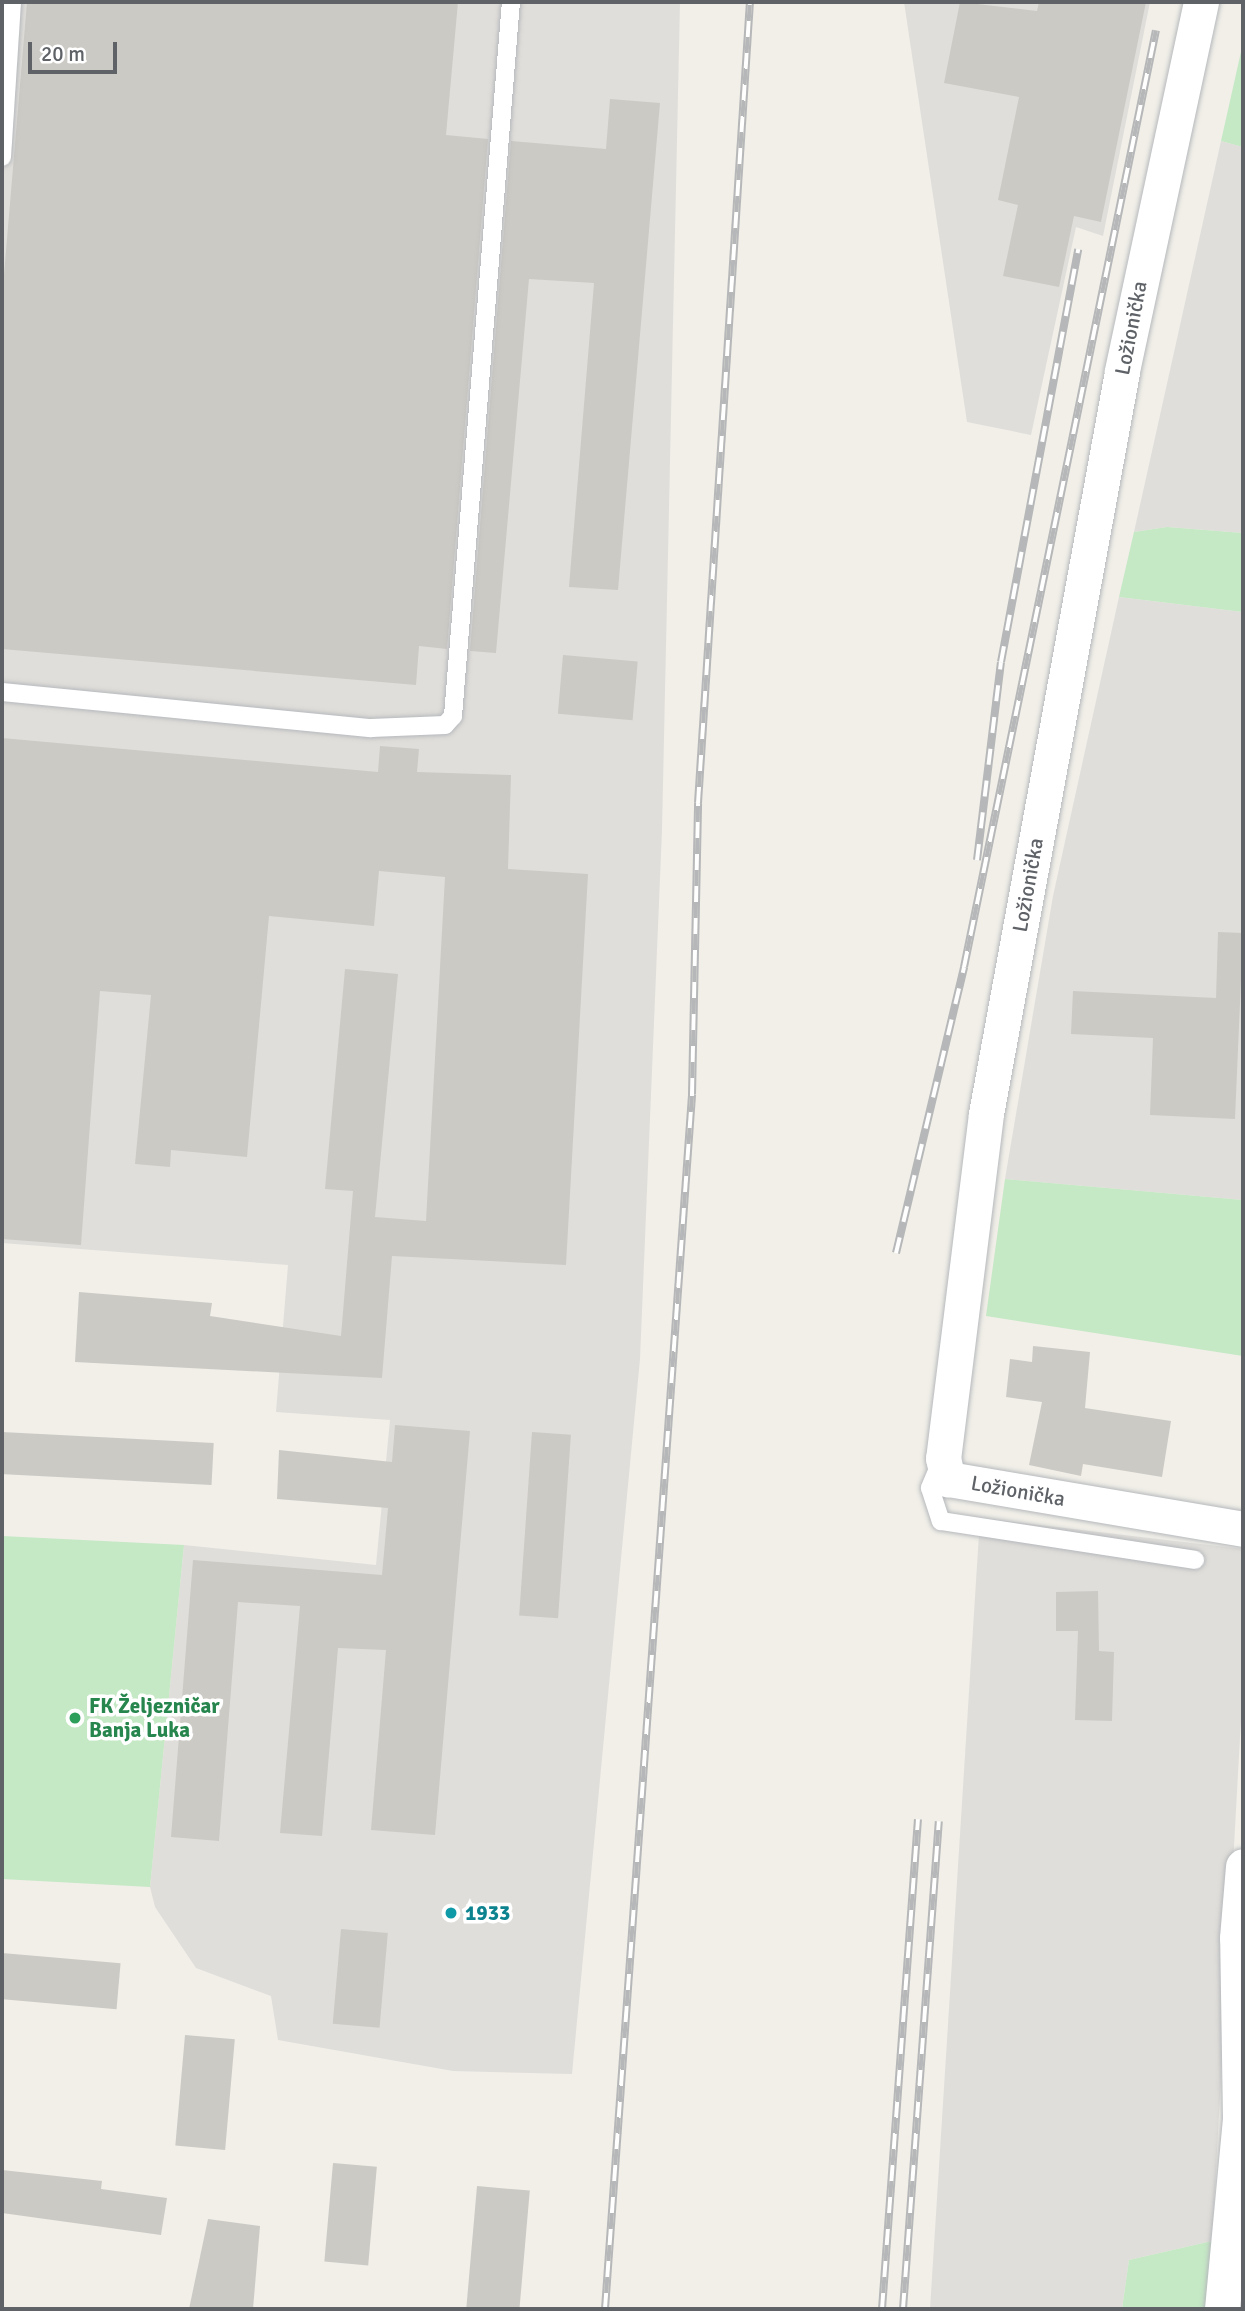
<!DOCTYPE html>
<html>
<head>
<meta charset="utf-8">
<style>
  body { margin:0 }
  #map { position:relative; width:1245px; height:2311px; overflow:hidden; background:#f1efe8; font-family:Signika,sans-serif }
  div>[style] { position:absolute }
  .industrial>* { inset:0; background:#e0deda }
  .green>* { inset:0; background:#c5e8c5 }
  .building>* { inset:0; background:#cccac5; transform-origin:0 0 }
  .roads { filter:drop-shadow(0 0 2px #b5b8bc) drop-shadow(0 0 2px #b5b8bc) }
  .lane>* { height:18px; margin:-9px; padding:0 9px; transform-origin:9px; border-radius:9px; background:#fff }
  .street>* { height:35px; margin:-17.5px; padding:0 17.5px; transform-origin:17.5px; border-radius:17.5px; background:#fff }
  .rail>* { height:8px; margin-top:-4px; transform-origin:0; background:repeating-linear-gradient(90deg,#fff 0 16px,#b6b7b8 0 32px); box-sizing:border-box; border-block:2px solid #b6b7b8 }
  .dots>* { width:19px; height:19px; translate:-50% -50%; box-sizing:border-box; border:4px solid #fff; border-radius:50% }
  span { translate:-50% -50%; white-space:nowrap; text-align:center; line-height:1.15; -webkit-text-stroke:7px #fff; paint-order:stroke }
  .street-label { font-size:21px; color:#5f6368 }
  .leisure-label { font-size:21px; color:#27864d; font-weight:700 }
  .left { translate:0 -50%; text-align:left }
  .culture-label { font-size:21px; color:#0d838f; font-weight:700 }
  .frame { position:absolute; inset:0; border:4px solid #5f6368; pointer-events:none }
  .scale { position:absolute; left:28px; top:42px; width:89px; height:32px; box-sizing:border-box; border:4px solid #5f6368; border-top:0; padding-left:9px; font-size:21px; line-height:24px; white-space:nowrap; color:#5f6368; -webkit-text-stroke:5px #fff; paint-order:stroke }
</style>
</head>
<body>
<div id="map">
  <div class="industrial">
    <div style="clip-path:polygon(2px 2px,680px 2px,662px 830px,640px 1359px,572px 2074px,453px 2071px,278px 2040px,271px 1996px,196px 1968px,155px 1907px,150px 1887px,184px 1545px,376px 1565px,390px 1420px,276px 1412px,288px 1265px,2px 1243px)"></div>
    <div style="clip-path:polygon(904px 2px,1150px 2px,1103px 236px,1076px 227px,1031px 435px,967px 422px)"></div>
    <div style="clip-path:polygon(1221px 141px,1243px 147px,1243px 533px,1167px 527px,1134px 532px)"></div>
    <div style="clip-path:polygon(1119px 597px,1243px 612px,1243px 1200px,1005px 1179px,1053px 896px)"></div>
    <div style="clip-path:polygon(980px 1518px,1243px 1549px,1243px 1684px,1212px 2241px,1129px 2260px,1122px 2309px,930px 2309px)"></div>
  </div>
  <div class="green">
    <div style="clip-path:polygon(1243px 43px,1243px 147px,1221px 141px)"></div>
    <div style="clip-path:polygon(1167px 527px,1243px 533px,1243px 612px,1119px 597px,1134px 532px)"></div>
    <div style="clip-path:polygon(1005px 1179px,1243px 1200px,1243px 1356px,986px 1316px)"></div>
    <div style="clip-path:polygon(2px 1536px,184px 1545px,150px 1887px,2px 1879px)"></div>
    <div style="clip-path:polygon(1212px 2241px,1206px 2309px,1122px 2309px,1129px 2260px)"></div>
  </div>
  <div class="building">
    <div style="clip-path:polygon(27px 2px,458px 2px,446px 135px,488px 139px,447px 649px,419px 646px,416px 685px,2px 649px,2px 298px)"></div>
    <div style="clip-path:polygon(960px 2px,1037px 11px,1039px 2px,1146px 2px,1101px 222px,1074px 216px,1059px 287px,1003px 276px,1018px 205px,998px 200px,1019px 97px,944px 83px)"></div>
    <div style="clip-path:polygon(610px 99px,660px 103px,618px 590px,569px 587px,594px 283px,529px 279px,496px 653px,470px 651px,511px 141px,606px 149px)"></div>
    <div style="left:563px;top:655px;width:75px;height:59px;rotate:5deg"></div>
    <div style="clip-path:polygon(2px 738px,378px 772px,380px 746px,419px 749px,417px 772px,511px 775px,508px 869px,588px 874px,566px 1265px,392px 1256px,382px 1378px,75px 1362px,79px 1292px,212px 1303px,210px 1316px,341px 1336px,353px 1191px,325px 1189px,345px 969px,398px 974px,375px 1217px,426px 1221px,445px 877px,379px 871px,374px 926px,269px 916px,247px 1157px,171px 1150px,170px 1167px,135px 1164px,151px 995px,100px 991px,81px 1245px,2px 1239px)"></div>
    <div style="clip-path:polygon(1218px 932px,1243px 933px,1235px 1119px,1150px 1115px,1153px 1038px,1071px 1034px,1073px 991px,1216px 998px)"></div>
    <div style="clip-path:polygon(1033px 1346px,1090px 1352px,1085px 1408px,1171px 1421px,1162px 1477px,1083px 1464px,1081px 1476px,1029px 1465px,1042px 1402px,1006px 1397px,1010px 1359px,1032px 1362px)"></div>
    <div style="clip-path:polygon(395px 1425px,470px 1431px,435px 1835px,371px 1830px,386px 1650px,338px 1648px,322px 1836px,280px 1833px,300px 1606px,238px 1602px,219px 1841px,171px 1837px,193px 1560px,382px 1575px,388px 1508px,277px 1499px,279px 1450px,392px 1462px)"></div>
    <div style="left:2px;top:1432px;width:212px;height:42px;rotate:3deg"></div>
    <div style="left:532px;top:1432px;width:39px;height:184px;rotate:4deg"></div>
    <div style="clip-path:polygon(1098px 1591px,1099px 1651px,1114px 1652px,1112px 1721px,1075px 1720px,1078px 1631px,1056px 1631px,1056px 1592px)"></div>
    <div style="left:341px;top:1929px;width:47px;height:95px;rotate:5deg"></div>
    <div style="left:2px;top:1953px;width:119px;height:46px;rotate:5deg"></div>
    <div style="left:185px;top:2035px;width:50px;height:111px;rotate:5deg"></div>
    <div style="left:333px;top:2163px;width:44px;height:99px;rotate:5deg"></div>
    <div style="clip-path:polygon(2px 2170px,102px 2181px,101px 2189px,167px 2198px,161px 2235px,2px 2213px)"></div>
    <div style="left:477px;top:2186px;width:53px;height:124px;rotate:5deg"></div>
    <div style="clip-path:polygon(208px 2219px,260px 2226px,253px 2309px,189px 2309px)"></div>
  </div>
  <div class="roads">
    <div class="lane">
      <div style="left:2px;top:157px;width:155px;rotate:-86.3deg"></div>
      <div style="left:2px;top:692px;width:371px;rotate:5.6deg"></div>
      <div style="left:371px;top:728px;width:74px;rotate:-2.3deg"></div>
      <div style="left:445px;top:725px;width:12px;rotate:-48deg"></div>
      <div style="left:453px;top:716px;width:716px;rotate:-85.36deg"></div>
      <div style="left:940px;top:1464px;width:26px;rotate:113deg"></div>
      <div style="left:930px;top:1488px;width:35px;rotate:72deg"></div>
      <div style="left:941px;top:1521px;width:257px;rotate:8.7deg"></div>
    </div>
    <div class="street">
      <div style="left:1201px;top:2px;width:378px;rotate:102.1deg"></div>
      <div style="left:1122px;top:372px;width:754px;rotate:100.39deg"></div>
      <div style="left:986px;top:1114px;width:347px;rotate:97.1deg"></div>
      <div style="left:943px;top:1458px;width:22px;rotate:77deg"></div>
      <div style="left:948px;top:1479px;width:299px;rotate:9.6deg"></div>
      <div style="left:1222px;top:2309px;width:191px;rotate:-84.6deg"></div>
      <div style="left:1240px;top:2119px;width:181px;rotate:-90.9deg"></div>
      <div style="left:1237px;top:1938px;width:72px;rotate:-85.2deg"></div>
    </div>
  </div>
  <div class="rail">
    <div style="left:977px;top:860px;width:199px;rotate:-83.1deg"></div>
    <div style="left:1001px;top:662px;width:420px;rotate:-79.4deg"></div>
    <div style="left:896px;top:1253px;width:294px;rotate:-76.6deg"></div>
    <div style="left:964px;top:967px;width:956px;rotate:-78.42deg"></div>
    <div style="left:605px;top:2309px;width:1218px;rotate:-85.9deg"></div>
    <div style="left:692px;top:1094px;width:291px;rotate:-88.8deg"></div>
    <div style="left:698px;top:803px;width:803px;rotate:-86.29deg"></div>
    <div style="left:882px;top:2309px;width:491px;rotate:-85.8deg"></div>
    <div style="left:903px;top:2309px;width:489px;rotate:-85.8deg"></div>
  </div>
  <div class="dots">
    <div style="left:75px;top:1718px;background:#2e9e5b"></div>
    <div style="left:451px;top:1913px;background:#0f9aa8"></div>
  </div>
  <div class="street-label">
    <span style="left:1131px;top:328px;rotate:-79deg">Ložionička</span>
    <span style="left:1028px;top:885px;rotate:-80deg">Ložionička</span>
    <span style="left:1018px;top:1491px;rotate:10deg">Ložionička</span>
  </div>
  <div class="leisure-label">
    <span class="left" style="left:89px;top:1718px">FK Željezničar<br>Banja Luka</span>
  </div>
  <div class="culture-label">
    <span class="left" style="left:465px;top:1913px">1933</span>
  </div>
  <div class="frame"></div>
  <div class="scale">20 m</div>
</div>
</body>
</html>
